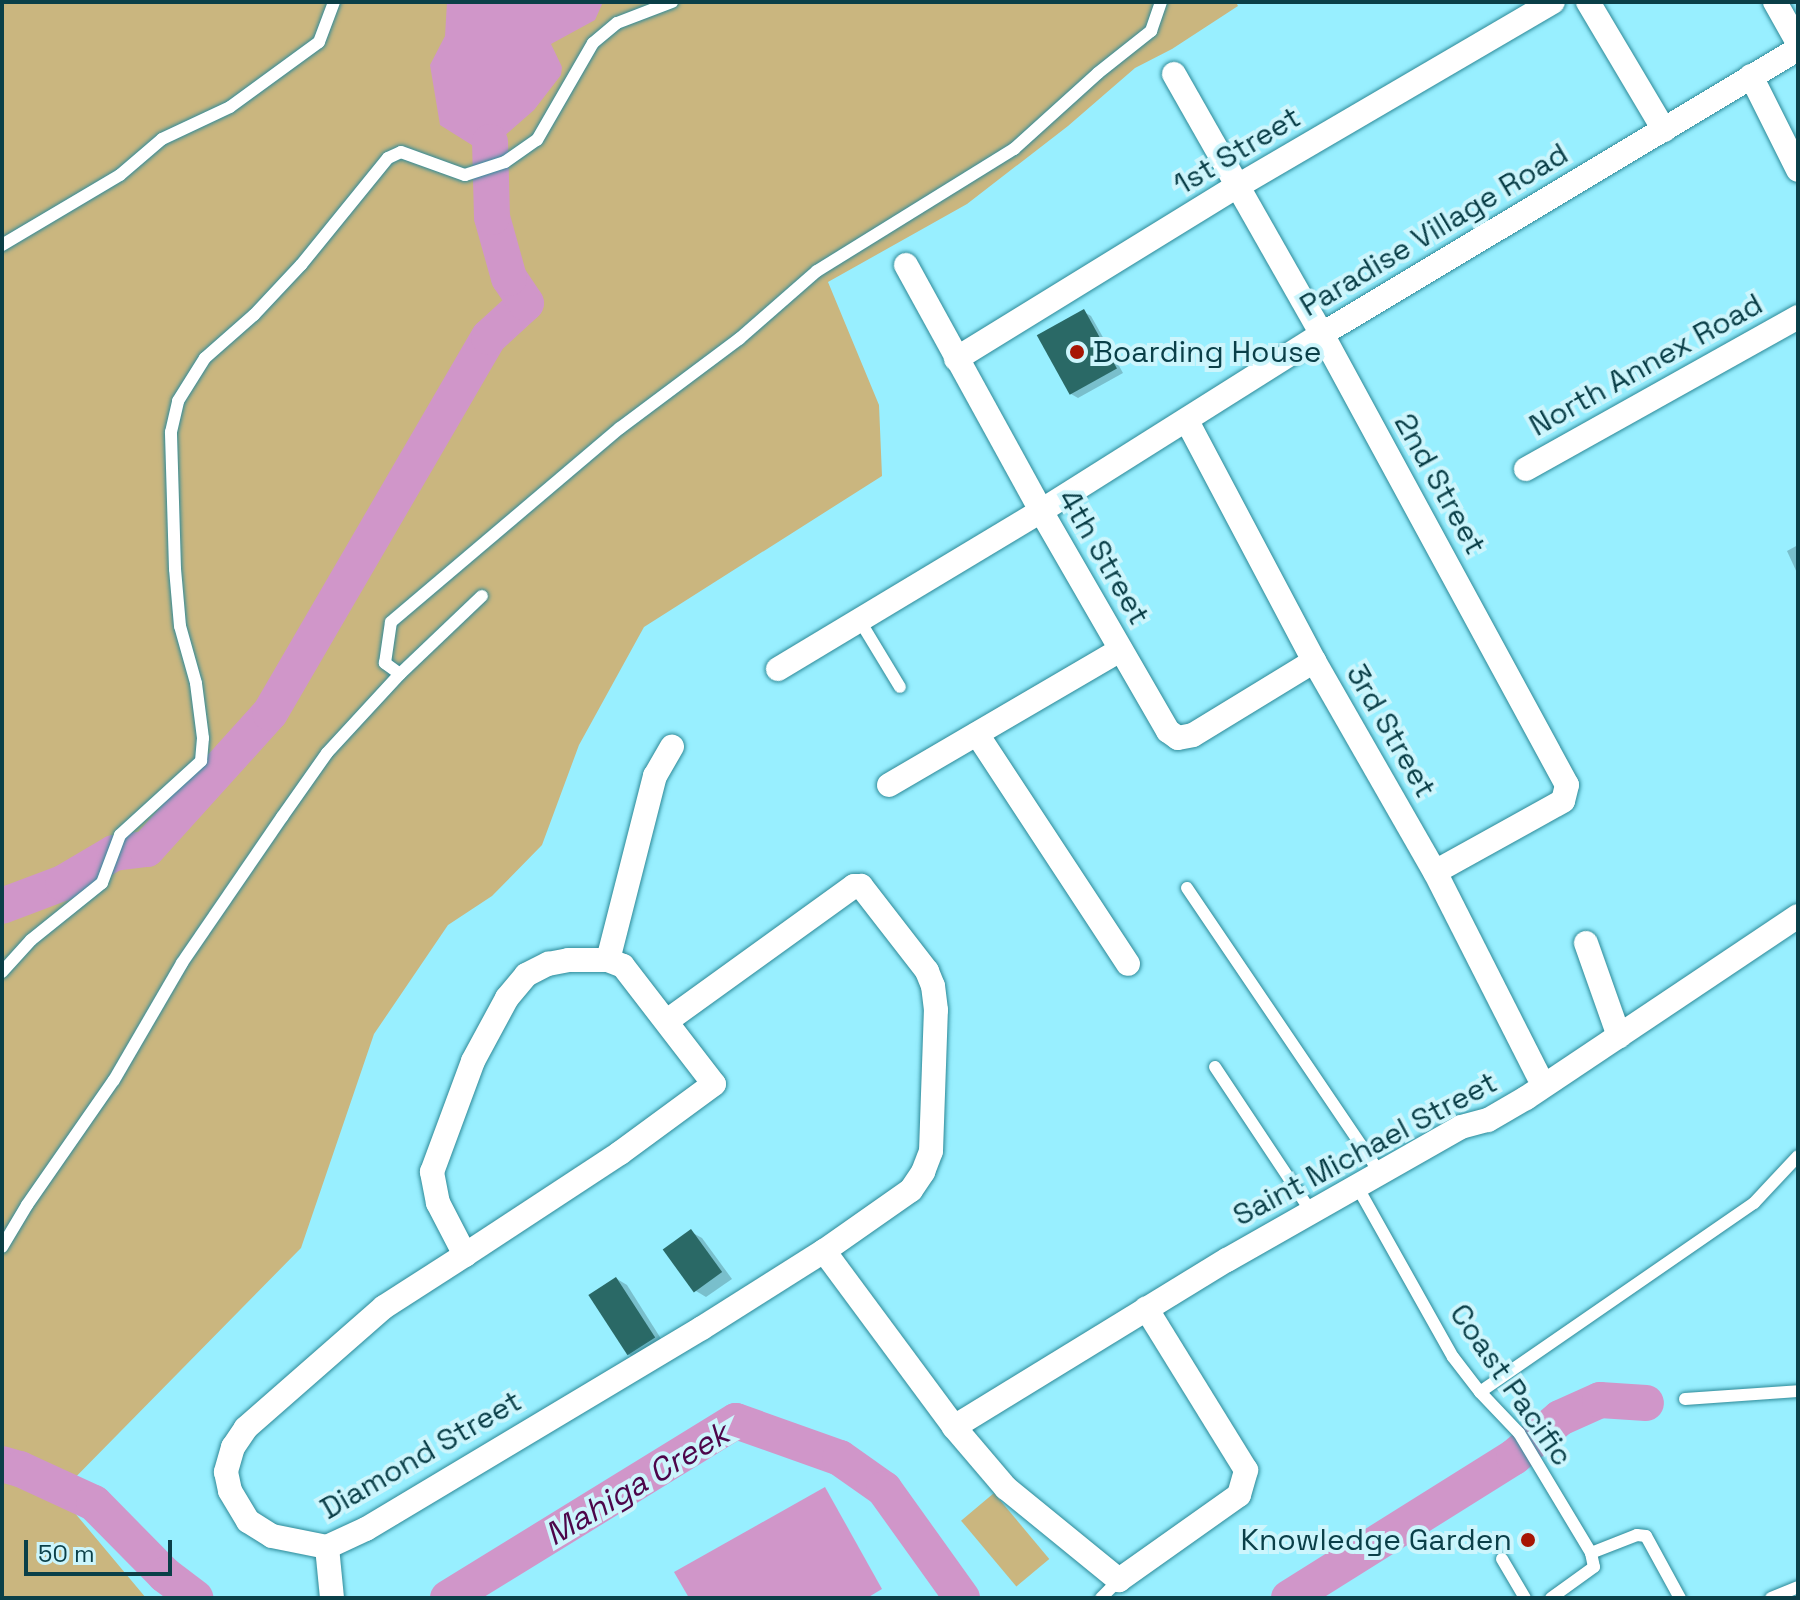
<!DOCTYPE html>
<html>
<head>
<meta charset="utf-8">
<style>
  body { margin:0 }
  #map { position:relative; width:1800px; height:1600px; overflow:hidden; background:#98efff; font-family:"Space Grotesk",sans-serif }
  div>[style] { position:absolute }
  .green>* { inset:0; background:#cab67f; transform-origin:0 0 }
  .water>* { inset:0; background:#d096c9 }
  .shadow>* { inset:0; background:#0003 }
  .river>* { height:36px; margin:-18px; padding:0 18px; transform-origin:18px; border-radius:18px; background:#d096c9 }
  .building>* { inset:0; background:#2a6966; transform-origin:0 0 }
  .roads { filter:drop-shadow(0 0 2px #2d8998) drop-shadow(0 0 2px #2d8998) }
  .service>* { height:12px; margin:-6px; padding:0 6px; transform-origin:6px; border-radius:6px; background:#fff }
  .minor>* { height:24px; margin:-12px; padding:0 12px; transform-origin:12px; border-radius:12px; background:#fff }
  .dots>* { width:22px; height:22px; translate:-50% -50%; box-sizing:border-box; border:4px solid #ccf5fc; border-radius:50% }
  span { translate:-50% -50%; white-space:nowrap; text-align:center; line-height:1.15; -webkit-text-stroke:8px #ccf5fc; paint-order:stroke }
  .street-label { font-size:30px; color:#0a3f48 }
  .poi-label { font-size:30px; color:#0a3f48 }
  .left { translate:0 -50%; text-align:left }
  .right { translate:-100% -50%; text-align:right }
  .water-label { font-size:32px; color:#4d064a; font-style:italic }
  .frame { position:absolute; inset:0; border:4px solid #0a3f48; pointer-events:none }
  .scale { position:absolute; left:24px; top:1540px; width:148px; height:36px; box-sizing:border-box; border:4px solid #0a3f48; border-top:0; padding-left:10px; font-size:24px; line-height:28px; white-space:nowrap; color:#0a3f48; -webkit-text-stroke:6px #ccf5fc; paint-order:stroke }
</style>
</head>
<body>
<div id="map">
  <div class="green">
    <div style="clip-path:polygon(2px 2px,1236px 2px,1238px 6px,1172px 49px,1135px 68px,1068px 126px,967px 204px,828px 282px,879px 405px,882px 476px,644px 627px,579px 745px,542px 845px,492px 896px,448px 925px,374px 1034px,301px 1248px,59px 1494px,146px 1598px,2px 1598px)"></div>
    <div style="left:994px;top:1493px;width:86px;height:43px;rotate:50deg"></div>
  </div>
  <div class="water">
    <div style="clip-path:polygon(447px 2px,603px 2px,595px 20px,551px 44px,562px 67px,561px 75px,534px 110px,502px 138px,475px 147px,440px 125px,430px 65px,445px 36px)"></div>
    <div style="clip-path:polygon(825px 1487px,882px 1589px,867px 1598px,689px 1598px,674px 1572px)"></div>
  </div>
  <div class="shadow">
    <div style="clip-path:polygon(1084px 312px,1091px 316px,1123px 373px,1078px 398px,1071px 394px)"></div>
    <div style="clip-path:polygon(1798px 545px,1798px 575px,1787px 551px)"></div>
    <div style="clip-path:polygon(691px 1232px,702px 1238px,732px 1279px,706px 1297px,696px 1291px)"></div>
    <div style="clip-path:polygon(617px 1279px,627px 1285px,665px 1345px,638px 1360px,628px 1354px)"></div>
  </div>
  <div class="river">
    <div style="left:2px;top:906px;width:65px;rotate:-20.7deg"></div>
    <div style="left:63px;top:883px;width:59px;rotate:-30.5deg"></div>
    <div style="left:114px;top:853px;width:33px;rotate:-7deg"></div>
    <div style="left:147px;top:849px;width:183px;rotate:-47.9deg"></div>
    <div style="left:270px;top:713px;width:435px;rotate:-59.8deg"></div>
    <div style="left:489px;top:337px;width:50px;rotate:-42.6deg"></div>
    <div style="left:526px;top:303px;width:30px;rotate:-124deg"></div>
    <div style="left:509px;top:278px;width:63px;rotate:-105.6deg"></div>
    <div style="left:492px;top:217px;width:75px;rotate:-91.5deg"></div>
    <div style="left:2px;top:1464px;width:19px;rotate:16deg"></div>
    <div style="left:20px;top:1469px;width:81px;rotate:24.7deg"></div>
    <div style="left:94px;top:1503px;width:101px;rotate:45.4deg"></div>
    <div style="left:165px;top:1575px;width:38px;rotate:37deg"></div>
    <div style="left:448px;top:1598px;width:338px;rotate:-31.6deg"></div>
    <div style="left:736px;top:1421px;width:110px;rotate:19.6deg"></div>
    <div style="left:840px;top:1458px;width:54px;rotate:35.2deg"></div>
    <div style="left:884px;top:1489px;width:134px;rotate:54.4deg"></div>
    <div style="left:1289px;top:1598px;width:266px;rotate:-32.1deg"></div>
    <div style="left:1514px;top:1457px;width:60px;rotate:-40.3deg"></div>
    <div style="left:1560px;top:1418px;width:44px;rotate:-24.2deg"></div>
    <div style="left:1600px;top:1400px;width:46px;rotate:3.7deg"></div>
  </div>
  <div class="building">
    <div style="left:1084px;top:309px;width:68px;height:54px;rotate:61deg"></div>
    <div style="left:691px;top:1229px;width:53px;height:35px;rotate:54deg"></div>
    <div style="left:616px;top:1277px;width:72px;height:33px;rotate:57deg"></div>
  </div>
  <div class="roads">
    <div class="service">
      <div style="left:2px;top:245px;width:137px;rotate:-30.7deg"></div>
      <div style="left:120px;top:175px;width:55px;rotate:-40.6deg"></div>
      <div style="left:162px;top:139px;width:75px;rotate:-25.2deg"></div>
      <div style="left:230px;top:107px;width:110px;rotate:-36.1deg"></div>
      <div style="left:319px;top:42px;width:43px;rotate:-69.4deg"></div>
      <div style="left:860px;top:621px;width:77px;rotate:58.8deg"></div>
      <div style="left:400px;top:674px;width:113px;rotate:-43.6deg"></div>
      <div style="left:1187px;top:888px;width:346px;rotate:55.9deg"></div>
      <div style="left:2px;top:972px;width:43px;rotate:-47.8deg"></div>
      <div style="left:31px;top:940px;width:91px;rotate:-38.8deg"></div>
      <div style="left:102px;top:883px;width:51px;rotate:-69.4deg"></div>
      <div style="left:120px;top:835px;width:110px;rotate:-42.4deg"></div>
      <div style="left:201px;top:761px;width:23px;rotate:-85deg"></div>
      <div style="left:203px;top:738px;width:55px;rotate:-97.3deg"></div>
      <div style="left:196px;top:683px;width:59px;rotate:-105.7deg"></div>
      <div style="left:180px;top:626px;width:57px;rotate:-95deg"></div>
      <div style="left:175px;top:569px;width:137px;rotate:-91.7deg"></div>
      <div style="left:171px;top:432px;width:32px;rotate:-77deg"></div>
      <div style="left:178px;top:401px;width:51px;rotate:-57.9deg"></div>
      <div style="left:205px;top:358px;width:65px;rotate:-41.3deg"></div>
      <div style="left:254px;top:315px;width:69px;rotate:-46.8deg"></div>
      <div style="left:301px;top:265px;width:138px;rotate:-50.9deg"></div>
      <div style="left:388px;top:158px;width:14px;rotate:-25deg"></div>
      <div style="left:401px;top:152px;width:68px;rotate:19.8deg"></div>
      <div style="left:465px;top:175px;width:42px;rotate:-18deg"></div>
      <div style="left:505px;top:162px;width:39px;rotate:-35deg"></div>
      <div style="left:537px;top:140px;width:112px;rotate:-60deg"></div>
      <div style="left:593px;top:43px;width:31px;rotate:-40deg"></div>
      <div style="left:617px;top:23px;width:59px;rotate:-20.9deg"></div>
      <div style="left:1215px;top:1067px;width:175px;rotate:56.4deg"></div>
      <div style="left:1358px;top:1188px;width:194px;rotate:60.7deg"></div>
      <div style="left:1453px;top:1357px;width:44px;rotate:52.4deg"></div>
      <div style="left:1480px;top:1392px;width:57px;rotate:46.4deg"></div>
      <div style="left:1519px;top:1433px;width:140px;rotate:59deg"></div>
      <div style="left:1591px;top:1553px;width:14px;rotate:78deg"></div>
      <div style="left:1594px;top:1567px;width:53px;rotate:144.2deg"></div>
      <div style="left:2px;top:1247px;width:49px;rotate:-59.2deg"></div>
      <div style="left:27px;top:1205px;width:152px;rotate:-55.2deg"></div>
      <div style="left:114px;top:1080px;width:135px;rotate:-59.8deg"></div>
      <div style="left:182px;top:963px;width:177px;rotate:-55.6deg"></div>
      <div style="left:282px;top:817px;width:78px;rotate:-54.9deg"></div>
      <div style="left:327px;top:753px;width:108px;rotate:-47.3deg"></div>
      <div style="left:400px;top:674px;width:19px;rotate:-144deg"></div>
      <div style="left:385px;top:663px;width:41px;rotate:-81.7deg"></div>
      <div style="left:391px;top:622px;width:300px;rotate:-40.3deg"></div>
      <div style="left:620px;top:428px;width:149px;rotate:-36.8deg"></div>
      <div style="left:739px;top:339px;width:103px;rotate:-41.1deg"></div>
      <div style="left:817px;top:271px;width:232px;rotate:-31.8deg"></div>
      <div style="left:1014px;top:149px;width:113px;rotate:-42.1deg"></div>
      <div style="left:1098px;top:73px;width:68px;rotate:-38.4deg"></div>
      <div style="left:1151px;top:31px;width:31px;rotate:-71deg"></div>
      <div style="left:1480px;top:1392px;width:333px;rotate:-34.6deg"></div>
      <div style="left:1754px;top:1203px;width:64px;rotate:-46.9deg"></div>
      <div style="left:1685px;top:1399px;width:113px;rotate:-4deg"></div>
      <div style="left:1591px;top:1553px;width:49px;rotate:-21.4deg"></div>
      <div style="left:1637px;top:1535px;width:9px;rotate:6deg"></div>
      <div style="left:1646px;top:1536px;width:71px;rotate:61.3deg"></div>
      <div style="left:1502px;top:1559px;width:45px;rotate:59.5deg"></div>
      <div style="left:1101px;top:1598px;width:25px;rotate:-45deg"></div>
      <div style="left:1771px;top:1598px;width:29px;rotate:-22deg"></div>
    </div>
    <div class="minor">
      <div style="left:1588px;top:2px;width:149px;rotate:59.3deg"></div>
      <div style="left:1775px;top:2px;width:47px;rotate:60.7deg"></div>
      <div style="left:1174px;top:74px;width:299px;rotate:60.4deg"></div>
      <div style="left:1322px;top:334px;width:513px;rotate:61.49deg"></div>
      <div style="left:1567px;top:785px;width:16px;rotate:104deg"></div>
      <div style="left:1563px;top:801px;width:146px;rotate:151deg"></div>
      <div style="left:1751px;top:76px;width:105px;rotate:63.4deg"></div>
      <div style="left:906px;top:265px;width:281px;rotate:61.2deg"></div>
      <div style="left:1041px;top:511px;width:254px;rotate:60deg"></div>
      <div style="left:1168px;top:731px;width:12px;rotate:35deg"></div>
      <div style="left:1178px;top:738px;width:15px;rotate:-11deg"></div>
      <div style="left:1193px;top:735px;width:142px;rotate:-31.4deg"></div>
      <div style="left:956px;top:359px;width:329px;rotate:-31.6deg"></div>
      <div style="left:1236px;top:187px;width:367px;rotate:-30.3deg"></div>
      <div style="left:1187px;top:421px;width:272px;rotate:62.1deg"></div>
      <div style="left:1314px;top:661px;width:243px;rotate:60.2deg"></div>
      <div style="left:1435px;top:872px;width:228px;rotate:63.1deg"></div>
      <div style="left:1526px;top:469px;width:312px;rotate:-29.2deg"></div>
      <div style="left:778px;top:669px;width:307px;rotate:-31deg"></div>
      <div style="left:1041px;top:511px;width:332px;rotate:-32.2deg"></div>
      <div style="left:1322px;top:334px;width:555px;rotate:-30.91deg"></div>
      <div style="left:977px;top:734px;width:275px;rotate:56.7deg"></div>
      <div style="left:889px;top:785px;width:268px;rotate:-30.3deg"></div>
      <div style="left:1586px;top:943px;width:99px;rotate:70.5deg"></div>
      <div style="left:608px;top:960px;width:190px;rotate:-75.7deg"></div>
      <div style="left:655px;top:776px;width:34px;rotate:-60deg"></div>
      <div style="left:824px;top:1251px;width:219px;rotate:53.5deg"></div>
      <div style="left:954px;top:1427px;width:80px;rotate:49.6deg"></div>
      <div style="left:1006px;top:1488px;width:146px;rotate:39.2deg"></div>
      <div style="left:1119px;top:1580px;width:147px;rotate:-35.3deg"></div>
      <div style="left:1239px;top:1495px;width:26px;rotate:-74deg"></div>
      <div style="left:1246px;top:1470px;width:190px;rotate:-121.7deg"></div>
      <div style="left:465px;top:1255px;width:59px;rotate:-117.4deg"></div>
      <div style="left:438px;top:1203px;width:32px;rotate:-101deg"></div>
      <div style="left:432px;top:1172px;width:118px;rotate:-69.7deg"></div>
      <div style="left:473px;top:1061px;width:72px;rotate:-61.6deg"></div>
      <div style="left:507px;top:998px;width:30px;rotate:-50deg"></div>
      <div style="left:526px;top:975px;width:25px;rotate:-27deg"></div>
      <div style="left:548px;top:964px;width:20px;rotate:-11deg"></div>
      <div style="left:568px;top:960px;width:40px"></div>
      <div style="left:608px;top:960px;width:16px;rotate:22deg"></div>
      <div style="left:623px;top:966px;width:149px;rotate:52.4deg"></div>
      <div style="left:714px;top:1084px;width:117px;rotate:143.7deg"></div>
      <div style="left:620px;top:1153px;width:186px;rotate:146.7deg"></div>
      <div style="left:465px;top:1255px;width:96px;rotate:147.3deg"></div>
      <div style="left:384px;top:1307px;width:184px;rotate:138.8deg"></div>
      <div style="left:246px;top:1428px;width:23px;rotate:124deg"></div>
      <div style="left:233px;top:1447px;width:26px;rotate:106deg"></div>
      <div style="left:226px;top:1472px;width:19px;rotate:78deg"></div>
      <div style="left:230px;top:1491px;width:35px;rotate:59deg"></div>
      <div style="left:248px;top:1521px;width:28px;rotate:32deg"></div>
      <div style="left:272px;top:1536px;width:56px;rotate:11.3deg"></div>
      <div style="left:327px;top:1547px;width:43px;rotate:-24.8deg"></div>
      <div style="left:366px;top:1529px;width:392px;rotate:-30.9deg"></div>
      <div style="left:702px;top:1328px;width:144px;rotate:-32.3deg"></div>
      <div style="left:824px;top:1251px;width:106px;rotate:-35deg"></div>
      <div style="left:911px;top:1190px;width:22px;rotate:-56deg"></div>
      <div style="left:923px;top:1172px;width:22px;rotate:-69deg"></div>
      <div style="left:931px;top:1151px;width:141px;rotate:-88deg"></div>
      <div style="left:936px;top:1010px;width:24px;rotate:-97deg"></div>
      <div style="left:933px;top:986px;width:16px;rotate:-112deg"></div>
      <div style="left:927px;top:971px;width:108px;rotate:-127.8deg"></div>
      <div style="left:861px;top:886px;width:7px;rotate:180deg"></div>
      <div style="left:854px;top:886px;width:231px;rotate:144.2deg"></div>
      <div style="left:954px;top:1427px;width:320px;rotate:-31.5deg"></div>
      <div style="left:1227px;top:1260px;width:269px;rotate:-29.6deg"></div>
      <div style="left:1461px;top:1127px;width:28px;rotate:-15deg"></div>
      <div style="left:1488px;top:1120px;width:44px;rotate:-30.1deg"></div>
      <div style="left:1526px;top:1098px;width:327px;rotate:-33.8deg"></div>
      <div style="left:327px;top:1547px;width:51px;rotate:84.4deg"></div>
    </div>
  </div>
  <div class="dots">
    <div style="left:1077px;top:352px;background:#a71504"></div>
    <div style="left:1528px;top:1540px;background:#a71504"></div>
  </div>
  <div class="street-label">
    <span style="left:1237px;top:151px;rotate:-31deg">1st Street</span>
    <span style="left:1434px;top:230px;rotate:-31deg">Paradise Village Road</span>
    <span style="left:1646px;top:365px;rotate:-29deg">North Annex Road</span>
    <span style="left:1440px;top:484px;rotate:61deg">2nd Street</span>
    <span style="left:1104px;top:557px;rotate:60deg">4th Street</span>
    <span style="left:1391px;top:731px;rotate:60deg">3rd Street</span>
    <span style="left:1365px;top:1149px;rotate:-28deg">Saint Michael Street</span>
    <span style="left:1511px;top:1385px;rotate:55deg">Coast Pacific</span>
    <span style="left:421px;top:1455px;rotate:-30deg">Diamond Street</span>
  </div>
  <div class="poi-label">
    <span class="left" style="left:1093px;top:352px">Boarding House</span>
    <span class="right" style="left:1512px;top:1540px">Knowledge Garden</span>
  </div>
  <div class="water-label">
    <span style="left:637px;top:1484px;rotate:-31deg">Mahiga Creek</span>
  </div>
  <div class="frame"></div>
  <div class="scale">50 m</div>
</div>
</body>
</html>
